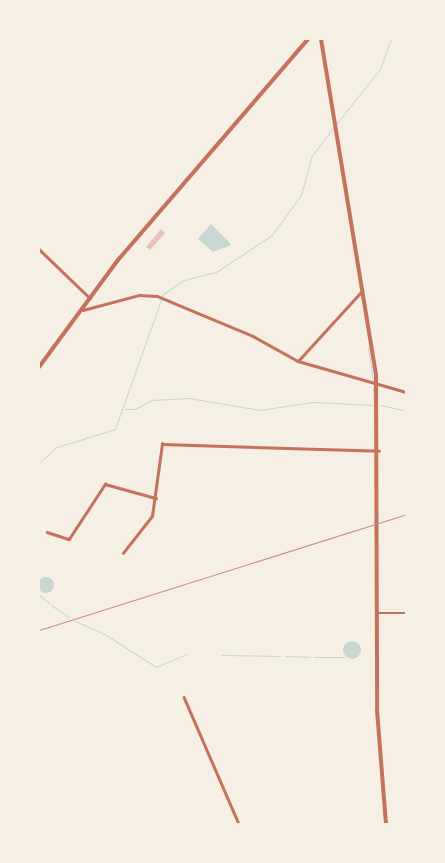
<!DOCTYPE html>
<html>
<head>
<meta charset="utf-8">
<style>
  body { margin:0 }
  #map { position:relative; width:445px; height:863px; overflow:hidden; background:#f6efe4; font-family:Raleway,sans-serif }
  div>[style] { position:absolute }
  .water>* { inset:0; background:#c9d6d2 }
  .round { border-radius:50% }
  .stream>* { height:1px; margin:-0.5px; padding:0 0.5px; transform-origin:0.5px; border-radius:0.5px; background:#c9d6d2 }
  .building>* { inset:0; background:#e6c5b7 }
  .minor>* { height:2.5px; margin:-1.25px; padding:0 1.25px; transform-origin:1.25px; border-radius:1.25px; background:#c5725c }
  .tertiary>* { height:4px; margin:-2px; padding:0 2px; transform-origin:2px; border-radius:2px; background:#c5725c }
  .rail>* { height:1px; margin:-0.5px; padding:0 0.5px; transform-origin:0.5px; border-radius:0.5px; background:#cf8b77 }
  span { translate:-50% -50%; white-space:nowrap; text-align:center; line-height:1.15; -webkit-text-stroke:4.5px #f6efe4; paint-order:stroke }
  .frame { position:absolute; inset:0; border:40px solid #f6efe4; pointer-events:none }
</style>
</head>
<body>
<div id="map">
  <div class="water">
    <div style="clip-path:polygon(211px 224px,229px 242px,231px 245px,213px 252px,198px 239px)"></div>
    <div class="round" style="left:38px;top:577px;width:16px;height:16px"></div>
    <div class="round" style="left:343px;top:641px;width:18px;height:18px"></div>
  </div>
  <div class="stream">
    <div style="left:337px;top:123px;width:69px;rotate:-51.5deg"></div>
    <div style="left:380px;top:69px;width:32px;rotate:-70deg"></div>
    <div style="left:368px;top:347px;width:34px;rotate:82deg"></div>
    <div style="left:381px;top:405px;width:26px;rotate:13deg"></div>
    <div style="left:125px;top:409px;width:10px"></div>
    <div style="left:135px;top:409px;width:18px;rotate:-29deg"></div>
    <div style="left:151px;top:400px;width:38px;rotate:-3deg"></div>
    <div style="left:189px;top:398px;width:71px;rotate:9.7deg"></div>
    <div style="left:259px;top:410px;width:55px;rotate:-8.4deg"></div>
    <div style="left:313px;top:402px;width:61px;rotate:2.8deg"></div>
    <div style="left:374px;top:405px;width:18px;rotate:-93deg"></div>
    <div style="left:39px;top:463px;width:24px;rotate:-42deg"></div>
    <div style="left:57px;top:447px;width:61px;rotate:-17.2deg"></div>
    <div style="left:115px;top:429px;width:143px;rotate:-70.4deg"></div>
    <div style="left:163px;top:294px;width:25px;rotate:-34deg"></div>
    <div style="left:184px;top:280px;width:33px;rotate:-14deg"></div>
    <div style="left:216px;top:272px;width:67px;rotate:-33.5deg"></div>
    <div style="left:272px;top:235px;width:49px;rotate:-54.1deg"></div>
    <div style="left:301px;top:195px;width:39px;rotate:-75deg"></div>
    <div style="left:311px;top:157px;width:39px;rotate:-53deg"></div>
    <div style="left:39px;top:595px;width:13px;rotate:39deg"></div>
    <div style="left:51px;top:605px;width:22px;rotate:34deg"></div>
    <div style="left:75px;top:621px;width:34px;rotate:24deg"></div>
    <div style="left:106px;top:635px;width:59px;rotate:32.6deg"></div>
    <div style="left:156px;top:667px;width:33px;rotate:-23deg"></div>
    <div style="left:222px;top:655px;width:58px;rotate:1deg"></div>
    <div style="left:285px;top:656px;width:25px;rotate:2deg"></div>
    <div style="left:314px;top:657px;width:31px"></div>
  </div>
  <div class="building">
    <div style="clip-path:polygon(161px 229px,165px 233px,150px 250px,146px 247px)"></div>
  </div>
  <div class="minor">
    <div style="left:39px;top:249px;width:71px;rotate:43.9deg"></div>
    <div style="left:83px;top:310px;width:58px;rotate:-15deg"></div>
    <div style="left:139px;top:295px;width:18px;rotate:3deg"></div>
    <div style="left:157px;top:296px;width:104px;rotate:22.6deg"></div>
    <div style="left:253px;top:336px;width:51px;rotate:29.1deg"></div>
    <div style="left:298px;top:361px;width:112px;rotate:16deg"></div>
    <div style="left:298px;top:361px;width:95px;rotate:-47.6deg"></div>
    <div style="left:47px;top:532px;width:23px;rotate:18deg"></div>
    <div style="left:69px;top:539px;width:66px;rotate:-56.8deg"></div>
    <div style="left:105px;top:484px;width:53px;rotate:15.4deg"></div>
    <div style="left:123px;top:553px;width:47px;rotate:-51.9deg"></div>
    <div style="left:152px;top:516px;width:73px;rotate:-82.1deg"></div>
    <div style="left:162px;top:444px;width:217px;rotate:1.8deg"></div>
    <div style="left:378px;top:613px;width:28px"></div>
    <div style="left:184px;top:697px;width:138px;rotate:66.6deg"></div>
  </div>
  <div class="tertiary">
    <div style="left:321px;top:39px;width:341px;rotate:80.7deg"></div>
    <div style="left:376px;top:376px;width:334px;rotate:89.8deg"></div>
    <div style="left:377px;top:710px;width:114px;rotate:85.5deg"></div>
    <div style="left:39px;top:367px;width:133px;rotate:-53.6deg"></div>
    <div style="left:118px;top:260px;width:291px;rotate:-49.3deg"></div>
  </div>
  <div class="rail">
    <div style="left:39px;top:630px;width:385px;rotate:-17.5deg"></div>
  </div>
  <div class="frame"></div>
</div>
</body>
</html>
